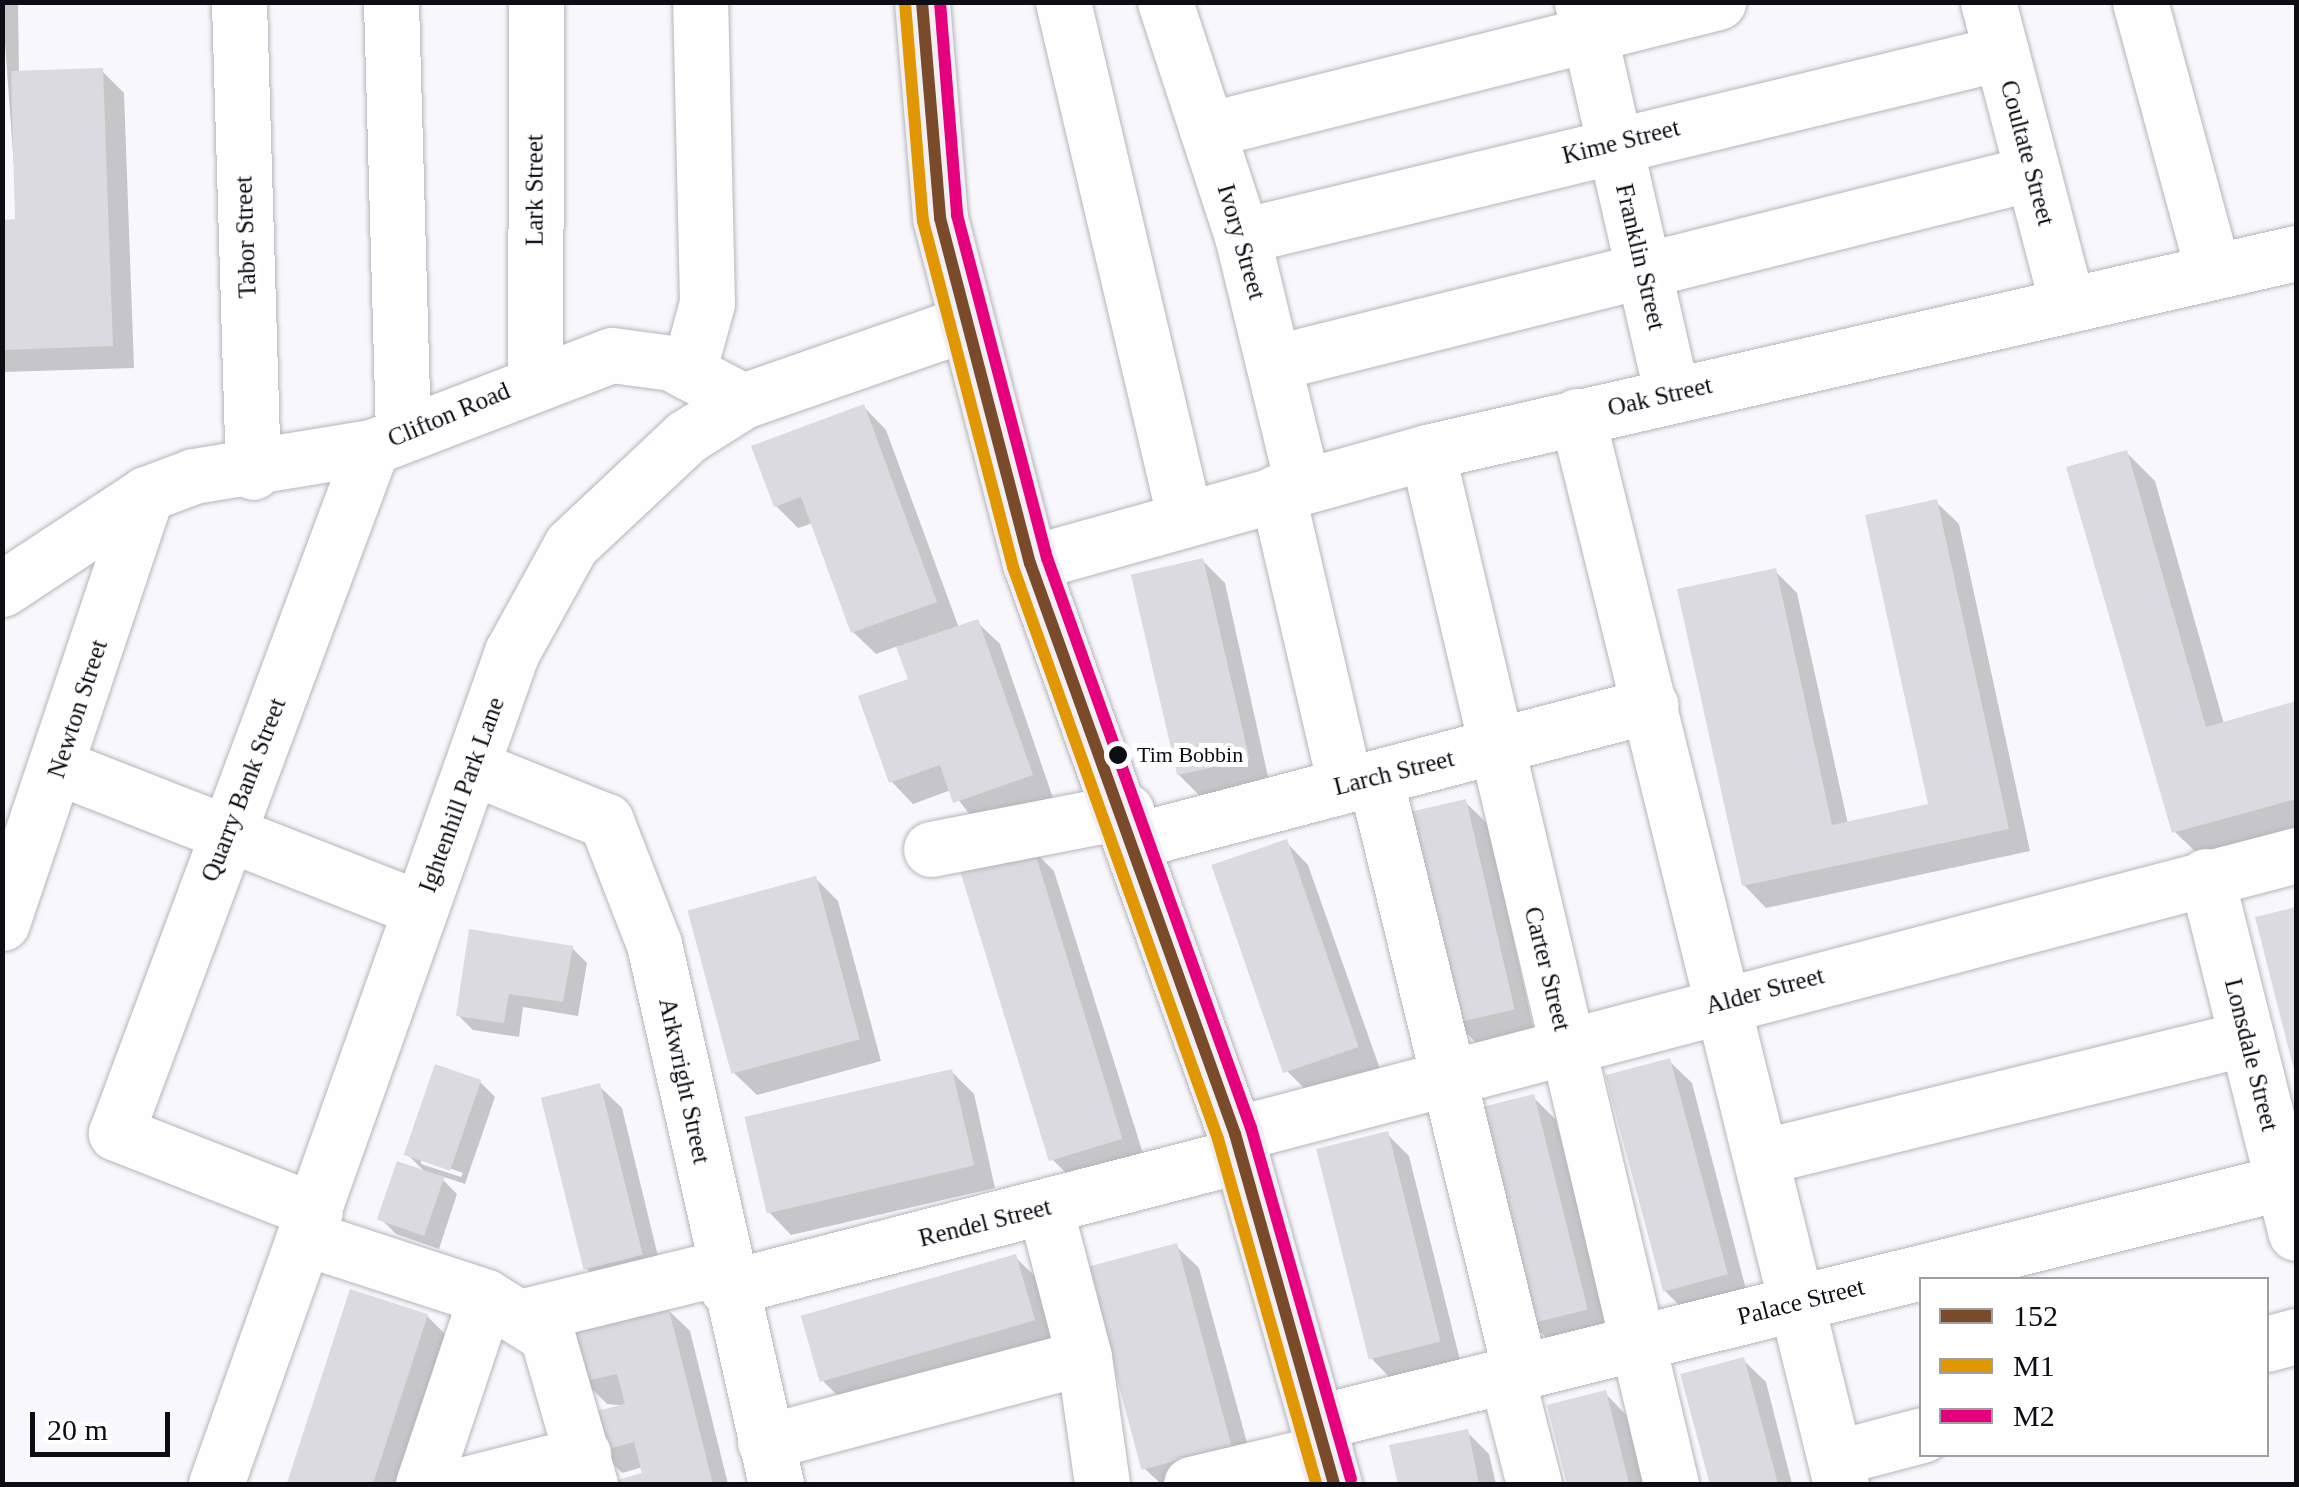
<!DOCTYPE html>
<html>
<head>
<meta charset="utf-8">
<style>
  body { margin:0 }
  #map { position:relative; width:2299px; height:1487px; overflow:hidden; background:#f8f7fb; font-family:Georgia,serif }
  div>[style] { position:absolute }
  .shadow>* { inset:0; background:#0003 }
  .building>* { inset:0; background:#dbdae1; transform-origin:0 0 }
  .roads { filter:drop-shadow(0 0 2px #b5b4bb) drop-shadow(0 0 2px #b5b4bb) }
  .minor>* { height:55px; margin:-27.5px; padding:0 27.5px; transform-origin:27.5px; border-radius:27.5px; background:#fefefe }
  .major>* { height:55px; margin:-27.5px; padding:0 27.5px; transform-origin:27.5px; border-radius:27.5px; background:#f0eff4 }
  .bus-1>* { height:12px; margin:-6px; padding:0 6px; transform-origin:6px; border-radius:6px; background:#7a4b2a }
  .bus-2>* { height:12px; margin:-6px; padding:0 6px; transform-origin:6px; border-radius:6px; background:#e09702 }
  .bus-3>* { height:12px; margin:-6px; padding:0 6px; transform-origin:6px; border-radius:6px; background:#e5007d }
  .dots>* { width:28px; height:28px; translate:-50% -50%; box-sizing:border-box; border:5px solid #fff; border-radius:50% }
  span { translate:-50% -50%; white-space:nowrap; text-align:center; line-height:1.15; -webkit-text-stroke:10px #fff; paint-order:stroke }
  .bus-label { font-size:22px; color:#0e0d16 }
  .left { translate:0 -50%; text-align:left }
  .street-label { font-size:25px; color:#0e0d16 }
  .frame { position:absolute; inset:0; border:5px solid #0e0d16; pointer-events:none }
  .legend { position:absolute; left:1919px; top:1277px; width:350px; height:180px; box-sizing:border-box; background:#fff; border:2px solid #9f9ea2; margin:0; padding:12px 18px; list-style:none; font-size:30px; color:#0e0d16 }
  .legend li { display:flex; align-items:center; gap:20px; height:50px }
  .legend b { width:50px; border:2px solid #9f9ea2 }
  .scale { position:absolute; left:30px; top:1412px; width:140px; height:45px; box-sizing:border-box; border:5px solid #0e0d16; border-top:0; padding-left:12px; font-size:30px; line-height:35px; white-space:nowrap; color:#0e0d16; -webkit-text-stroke:8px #fff; paint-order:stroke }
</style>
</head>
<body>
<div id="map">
  <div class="shadow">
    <div style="clip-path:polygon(2px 2px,18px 2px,19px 74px,102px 71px,124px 93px,134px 368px,2px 372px,2px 222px,18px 222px)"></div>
    <div style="clip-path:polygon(864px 407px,886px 430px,959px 628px,977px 622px,1000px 644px,1053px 798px,977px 824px,951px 790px,913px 804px,891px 781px,911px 680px,898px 646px,876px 654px,853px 632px,813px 523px,798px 528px,776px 506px)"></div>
    <div style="clip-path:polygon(2126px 452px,2155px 481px,2224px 724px,2296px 704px,2296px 835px,2204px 860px,2175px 832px)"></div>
    <div style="clip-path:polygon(1936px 502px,1959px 524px,2030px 851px,1766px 908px,1744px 885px,1775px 571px,1797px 593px,1848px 824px,1931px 806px)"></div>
    <div style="clip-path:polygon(1202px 560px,1225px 583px,1269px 781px,1200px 796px,1178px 774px)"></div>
    <div style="clip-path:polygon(1465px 802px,1488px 824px,1534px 1032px,1478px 1045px,1456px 1022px)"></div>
    <div style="clip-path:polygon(1286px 842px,1308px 865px,1380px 1069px,1309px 1093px,1287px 1071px)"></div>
    <div style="clip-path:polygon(1032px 849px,1054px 871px,1145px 1160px,1075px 1182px,1053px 1160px)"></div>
    <div style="clip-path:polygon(815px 878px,838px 901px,881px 1061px,757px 1095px,734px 1073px)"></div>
    <div style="clip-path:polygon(2296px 909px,2296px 1069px,2258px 919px)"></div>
    <div style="clip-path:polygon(572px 948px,587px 963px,578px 1016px,523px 1007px,519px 1037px,473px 1030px,458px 1015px)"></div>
    <div style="clip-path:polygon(1669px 1061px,1692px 1083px,1748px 1297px,1687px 1313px,1664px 1290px)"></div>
    <div style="clip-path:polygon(952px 1072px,974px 1094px,995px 1188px,791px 1235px,769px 1212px)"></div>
    <div style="clip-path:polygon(evenodd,480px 1082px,495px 1097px,465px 1184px,438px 1175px,457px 1194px,439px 1249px,396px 1234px,381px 1219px,427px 1174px,407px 1154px,480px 1082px,421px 1158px,463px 1173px,461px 1177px,421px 1164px,421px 1158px)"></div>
    <div style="clip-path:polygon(599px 1086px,622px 1108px,663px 1277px,608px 1290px,586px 1268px)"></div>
    <div style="clip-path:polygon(1533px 1097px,1556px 1120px,1609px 1331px,1554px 1345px,1531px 1323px)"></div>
    <div style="clip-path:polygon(1387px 1134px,1409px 1156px,1461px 1364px,1393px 1381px,1371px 1358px)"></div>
    <div style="clip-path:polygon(1176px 1246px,1199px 1268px,1254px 1468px,1161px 1484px,1145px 1469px)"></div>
    <div style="clip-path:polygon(1015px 1257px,1038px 1279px,1056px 1342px,845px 1403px,823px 1381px)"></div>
    <div style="clip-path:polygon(352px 1293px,427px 1316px,449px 1338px,403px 1484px,292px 1484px)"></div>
    <div style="clip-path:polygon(667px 1309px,690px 1331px,728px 1484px,610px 1484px,645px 1475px,643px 1467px,622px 1473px,600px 1450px,628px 1406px,607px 1404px,584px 1381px)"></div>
    <div style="clip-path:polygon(1743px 1360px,1766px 1382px,1792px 1484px,1711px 1484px,1683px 1375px)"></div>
    <div style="clip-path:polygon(1605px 1393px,1627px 1416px,1644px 1484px,1569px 1484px,1550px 1407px)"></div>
    <div style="clip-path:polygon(1467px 1432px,1489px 1454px,1496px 1484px,1400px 1484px,1392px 1447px)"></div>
  </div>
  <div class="building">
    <div style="clip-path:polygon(103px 68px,113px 346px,2px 350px,2px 220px,15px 219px,11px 71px)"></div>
    <div style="clip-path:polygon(864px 404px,937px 602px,851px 633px,801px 497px,774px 507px,751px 446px)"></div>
    <div style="clip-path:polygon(2127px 450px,2206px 727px,2296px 701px,2296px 799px,2172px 833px,2066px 467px)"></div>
    <div style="clip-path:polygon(1937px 499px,2009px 829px,1742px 886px,1677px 589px,1776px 568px,1832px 825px,1928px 804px,1865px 515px)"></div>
    <div style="left:1203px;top:558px;width:206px;height:74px;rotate:77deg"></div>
    <div style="clip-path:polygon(978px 619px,1033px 775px,953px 803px,940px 765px,889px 783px,858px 696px,908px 679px,896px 647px)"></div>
    <div style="left:1466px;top:799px;width:216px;height:60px;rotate:77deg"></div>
    <div style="left:1287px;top:839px;width:220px;height:80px;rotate:71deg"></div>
    <div style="left:1033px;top:846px;width:306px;height:77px;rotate:73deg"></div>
    <div style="left:816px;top:876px;width:169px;height:133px;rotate:75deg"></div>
    <div style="clip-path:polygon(2296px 907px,2296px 1074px,2295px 1074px,2255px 917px)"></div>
    <div style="clip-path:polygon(469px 929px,573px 946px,563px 1002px,509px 994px,504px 1023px,456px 1016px)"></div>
    <div style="left:1670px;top:1058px;width:224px;height:67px;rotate:75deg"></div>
    <div style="left:435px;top:1064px;width:49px;height:96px;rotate:19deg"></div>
    <div style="left:952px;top:1069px;width:99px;height:213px;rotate:77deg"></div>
    <div style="left:600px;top:1083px;width:177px;height:61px;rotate:76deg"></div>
    <div style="left:1534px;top:1094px;width:222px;height:60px;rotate:76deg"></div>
    <div style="left:1388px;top:1131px;width:217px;height:74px;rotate:76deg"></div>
    <div style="left:397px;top:1161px;width:50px;height:62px;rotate:19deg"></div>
    <div style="left:1177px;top:1243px;width:210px;height:93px;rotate:75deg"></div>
    <div style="left:1016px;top:1254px;width:69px;height:224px;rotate:74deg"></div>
    <div style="left:350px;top:1289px;width:82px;height:204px;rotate:18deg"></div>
    <div style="clip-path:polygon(668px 1306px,713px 1484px,603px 1484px,642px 1473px,634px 1442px,597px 1452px,588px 1413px,625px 1404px,617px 1374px,582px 1382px,569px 1331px)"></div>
    <div style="left:1744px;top:1357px;width:131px;height:66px;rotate:75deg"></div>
    <div style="clip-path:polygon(1606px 1390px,1629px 1484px,1567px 1484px,1547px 1405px)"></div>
    <div style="clip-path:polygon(1468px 1429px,1479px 1484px,1398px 1484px,1389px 1445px)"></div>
  </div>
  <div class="roads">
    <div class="minor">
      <div style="left:239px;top:2px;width:470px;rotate:88.3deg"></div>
      <div style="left:391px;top:2px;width:432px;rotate:88.4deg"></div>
      <div style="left:1063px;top:2px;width:527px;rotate:76.73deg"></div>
      <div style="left:1165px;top:2px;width:246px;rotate:71.8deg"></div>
      <div style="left:1242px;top:236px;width:257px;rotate:76.3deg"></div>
      <div style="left:1582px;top:2px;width:402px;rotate:77.1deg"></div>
      <div style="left:1988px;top:2px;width:312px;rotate:75.3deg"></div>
      <div style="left:2140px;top:2px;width:279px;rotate:74.8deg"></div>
      <div style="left:1207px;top:130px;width:527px;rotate:-14.06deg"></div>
      <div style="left:1242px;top:236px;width:781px;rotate:-13.56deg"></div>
      <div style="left:1273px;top:363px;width:782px;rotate:-14.05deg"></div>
      <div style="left:688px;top:372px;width:72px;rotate:-74.6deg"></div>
      <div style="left:707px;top:303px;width:301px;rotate:-91.3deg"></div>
      <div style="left:535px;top:378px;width:376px;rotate:-89.8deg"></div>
      <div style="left:1577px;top:416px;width:1100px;rotate:76.12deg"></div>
      <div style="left:1427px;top:452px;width:1060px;rotate:76.7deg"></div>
      <div style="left:1277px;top:492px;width:300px;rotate:76.9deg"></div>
      <div style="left:1030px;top:563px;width:412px;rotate:-15.6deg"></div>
      <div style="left:1427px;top:452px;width:891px;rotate:-12.9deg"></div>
      <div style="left:2px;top:589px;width:173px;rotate:-33.4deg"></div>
      <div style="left:146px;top:494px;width:51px;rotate:-20.6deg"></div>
      <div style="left:194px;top:476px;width:180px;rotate:-9.3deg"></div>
      <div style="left:372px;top:447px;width:257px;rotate:-21deg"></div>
      <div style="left:612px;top:355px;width:60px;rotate:7.7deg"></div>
      <div style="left:671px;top:363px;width:81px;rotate:27.8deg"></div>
      <div style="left:61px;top:768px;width:386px;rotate:21.4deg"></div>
      <div style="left:474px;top:768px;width:142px;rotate:21.9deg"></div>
      <div style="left:606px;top:821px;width:132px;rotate:68.7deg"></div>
      <div style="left:654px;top:944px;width:554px;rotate:77.27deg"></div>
      <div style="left:1375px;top:778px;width:610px;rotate:76.26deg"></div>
      <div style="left:1137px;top:840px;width:531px;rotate:-14.72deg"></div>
      <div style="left:931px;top:849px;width:199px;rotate:-11deg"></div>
      <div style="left:2206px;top:876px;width:368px;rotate:75.9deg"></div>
      <div style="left:2px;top:923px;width:453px;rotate:-71.4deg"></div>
      <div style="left:1235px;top:1134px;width:1097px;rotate:-14.73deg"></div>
      <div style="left:1761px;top:1157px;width:500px;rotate:-13.76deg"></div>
      <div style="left:1045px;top:1208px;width:154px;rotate:75.3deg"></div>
      <div style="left:1084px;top:1357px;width:128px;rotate:81.9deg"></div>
      <div style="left:315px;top:1211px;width:214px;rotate:-158.6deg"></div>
      <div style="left:116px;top:1133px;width:732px;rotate:-69.54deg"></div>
      <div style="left:306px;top:1238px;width:189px;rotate:18.1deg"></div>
      <div style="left:486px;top:1297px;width:72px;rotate:31.9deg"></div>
      <div style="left:547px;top:1335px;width:155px;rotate:73.9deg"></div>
      <div style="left:727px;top:1288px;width:532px;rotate:-14.48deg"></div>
      <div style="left:524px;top:1316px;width:205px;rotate:-13.8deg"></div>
      <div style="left:2266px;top:1344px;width:31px;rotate:-15deg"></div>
      <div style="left:1506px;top:1374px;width:114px;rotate:75.7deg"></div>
      <div style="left:1319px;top:1422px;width:993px;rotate:-13.98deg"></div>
      <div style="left:765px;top:1442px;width:330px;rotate:-14.9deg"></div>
      <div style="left:1835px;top:1458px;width:90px;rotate:-14.8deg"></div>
      <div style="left:216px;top:1484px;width:883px;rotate:-70.42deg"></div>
      <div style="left:512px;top:652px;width:122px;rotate:-61.1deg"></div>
      <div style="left:571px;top:545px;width:158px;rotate:-43.2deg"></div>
      <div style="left:686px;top:437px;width:67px;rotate:-32.3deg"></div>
      <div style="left:743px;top:401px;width:234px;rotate:-19.2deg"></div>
      <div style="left:423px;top:1484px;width:197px;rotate:-71.4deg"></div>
      <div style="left:465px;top:1484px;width:122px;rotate:-14.3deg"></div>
      <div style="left:1191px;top:1484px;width:138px;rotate:-13.4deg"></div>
    </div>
    <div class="major">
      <div style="left:922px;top:2px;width:217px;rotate:85.2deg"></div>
      <div style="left:940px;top:218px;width:357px;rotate:75.4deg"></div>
      <div style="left:1030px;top:563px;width:607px;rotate:70.25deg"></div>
      <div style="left:1235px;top:1134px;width:364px;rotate:74.2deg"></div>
    </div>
  </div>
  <div class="bus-1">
    <div style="left:922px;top:2px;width:217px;rotate:85.2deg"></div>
    <div style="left:940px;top:218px;width:357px;rotate:75.4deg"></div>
    <div style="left:1030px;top:563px;width:607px;rotate:70.25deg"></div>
    <div style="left:1235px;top:1134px;width:364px;rotate:74.2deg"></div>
  </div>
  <div class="bus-2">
    <div style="left:905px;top:3px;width:219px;rotate:85.3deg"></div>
    <div style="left:923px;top:221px;width:358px;rotate:75.4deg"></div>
    <div style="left:1013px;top:567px;width:608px;rotate:70.28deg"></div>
    <div style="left:1218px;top:1139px;width:359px;rotate:74.1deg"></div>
  </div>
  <div class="bus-3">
    <div style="left:940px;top:2px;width:214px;rotate:85.4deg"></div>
    <div style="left:957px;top:215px;width:355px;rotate:75.3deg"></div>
    <div style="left:1047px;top:558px;width:605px;rotate:70.31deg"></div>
    <div style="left:1251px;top:1128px;width:365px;rotate:74.1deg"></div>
  </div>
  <div class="dots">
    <div style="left:1118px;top:755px;background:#0e0d16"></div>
  </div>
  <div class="bus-label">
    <span class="left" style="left:1137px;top:755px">Tim Bobbin</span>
  </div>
  <div class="street-label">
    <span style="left:1621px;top:142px;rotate:-14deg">Kime Street</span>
    <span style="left:2027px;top:153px;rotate:75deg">Coultate Street</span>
    <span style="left:535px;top:190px;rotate:-90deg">Lark Street</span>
    <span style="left:246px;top:237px;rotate:-92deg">Tabor Street</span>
    <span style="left:1241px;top:242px;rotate:74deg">Ivory Street</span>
    <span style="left:1640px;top:257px;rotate:77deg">Franklin Street</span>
    <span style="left:1660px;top:397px;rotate:-13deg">Oak Street</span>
    <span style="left:449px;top:415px;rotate:-23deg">Clifton Road</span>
    <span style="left:78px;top:709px;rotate:-72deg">Newton Street</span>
    <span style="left:1394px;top:773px;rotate:-14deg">Larch Street</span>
    <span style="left:244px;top:790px;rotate:-69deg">Quarry Bank Street</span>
    <span style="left:462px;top:795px;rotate:-70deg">Ightenhill Park Lane</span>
    <span style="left:1547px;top:969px;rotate:76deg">Carter Street</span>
    <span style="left:1765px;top:991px;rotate:-15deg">Alder Street</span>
    <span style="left:2251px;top:1055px;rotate:76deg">Lonsdale Street</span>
    <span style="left:684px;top:1081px;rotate:78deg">Arkwright Street</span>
    <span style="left:985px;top:1223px;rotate:-14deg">Rendel Street</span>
    <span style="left:1801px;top:1302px;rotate:-14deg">Palace Street</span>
  </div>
  <div class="frame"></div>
  <ul class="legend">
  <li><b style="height:12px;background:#7a4b2a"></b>152</li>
  <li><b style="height:12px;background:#e09702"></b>M1</li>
  <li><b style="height:12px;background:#e5007d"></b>M2</li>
  </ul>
  <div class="scale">20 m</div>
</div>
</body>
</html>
